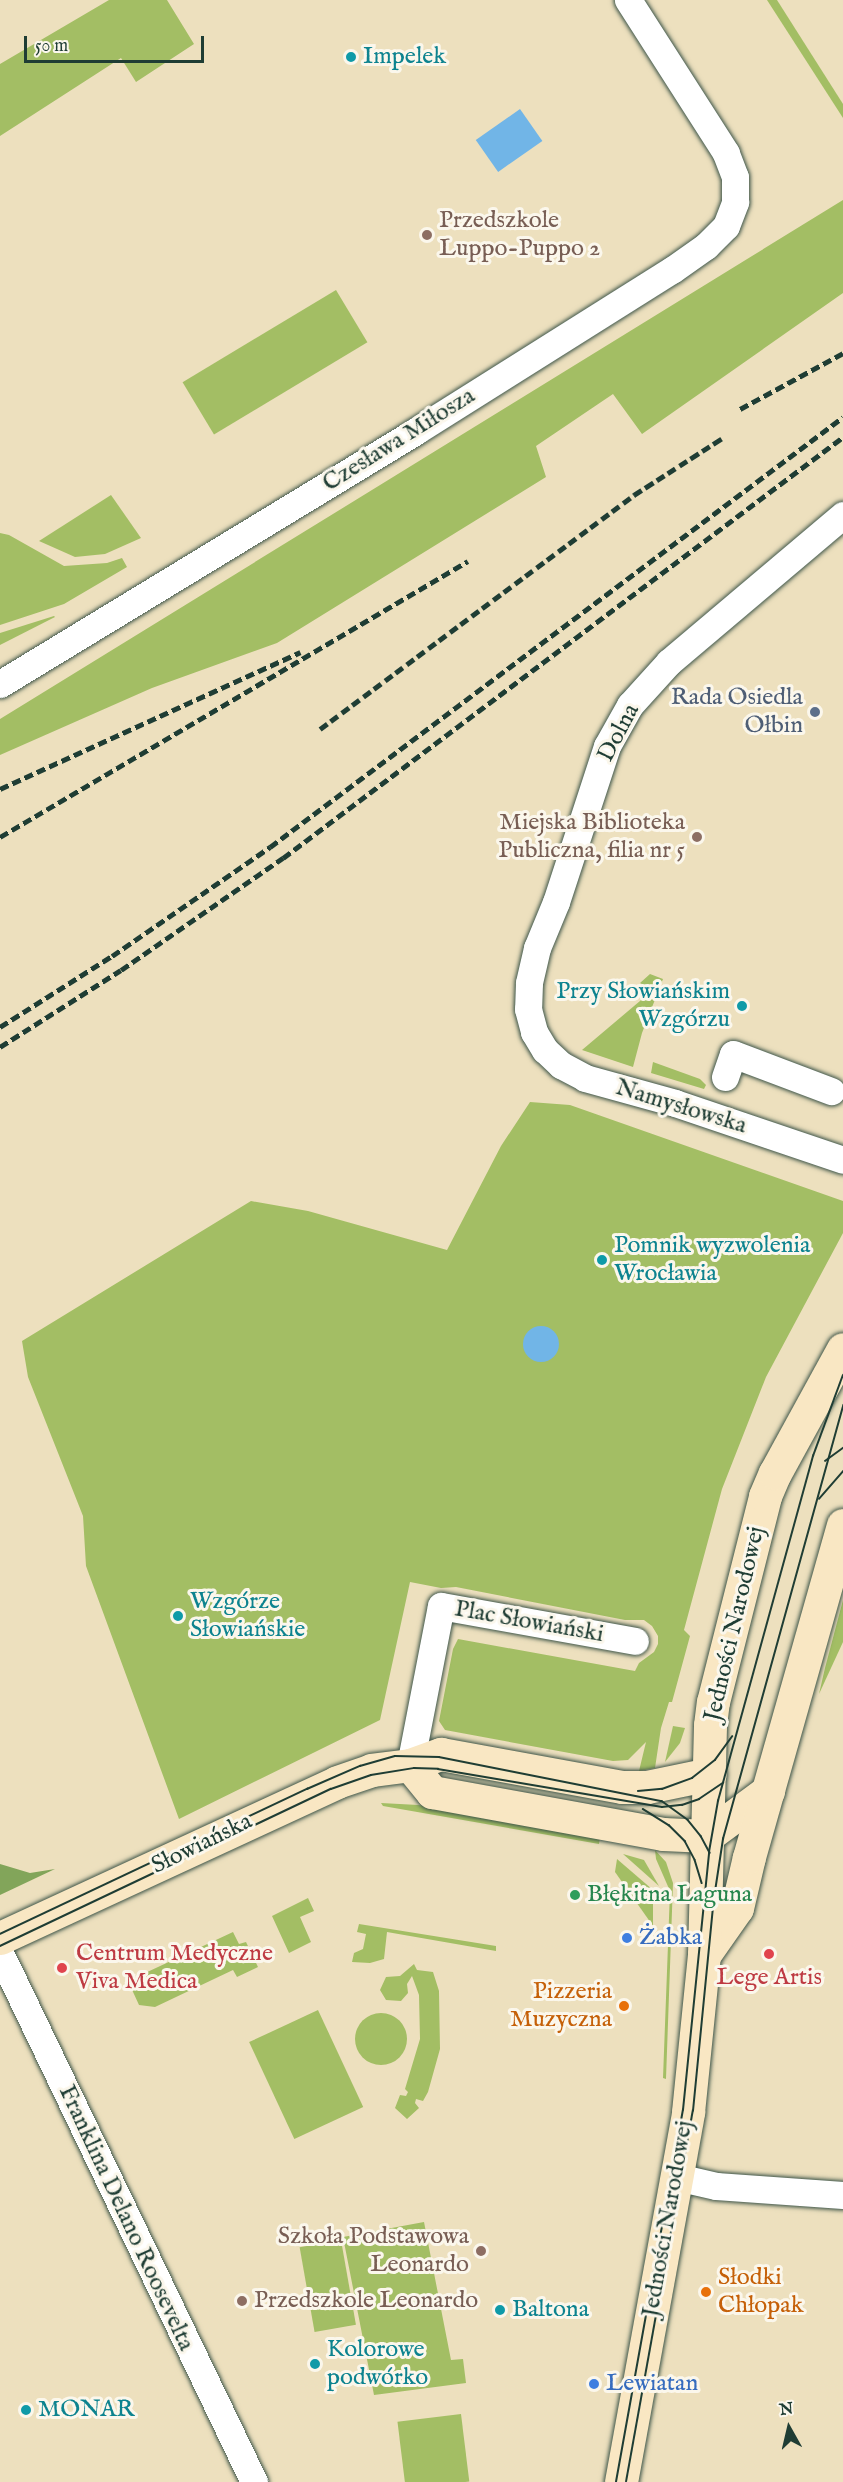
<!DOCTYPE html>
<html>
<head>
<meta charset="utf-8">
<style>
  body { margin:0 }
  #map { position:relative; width:843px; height:2482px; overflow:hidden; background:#ede0be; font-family:"IM FELL English",serif }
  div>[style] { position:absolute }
  .green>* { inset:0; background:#a3be64; transform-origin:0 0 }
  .round { border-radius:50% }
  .forest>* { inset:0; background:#82a55a }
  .water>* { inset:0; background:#71b5e7; transform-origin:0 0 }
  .roads { filter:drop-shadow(0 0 2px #3e5549) drop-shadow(0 0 2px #3e5549) }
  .street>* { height:27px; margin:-13.5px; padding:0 13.5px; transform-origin:13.5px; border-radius:13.5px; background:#fff }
  .secondary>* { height:33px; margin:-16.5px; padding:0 16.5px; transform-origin:16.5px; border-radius:16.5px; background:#f9e7c3 }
  .tram>* { height:1.5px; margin:-0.75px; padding:0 0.75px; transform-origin:0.75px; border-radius:0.75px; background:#1f3d34 }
  .rail>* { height:4.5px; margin-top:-2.25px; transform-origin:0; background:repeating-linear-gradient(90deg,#1f3d34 0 9px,transparent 0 13.5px) }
  .dots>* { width:16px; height:16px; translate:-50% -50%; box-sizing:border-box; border:3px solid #fbf7ec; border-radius:50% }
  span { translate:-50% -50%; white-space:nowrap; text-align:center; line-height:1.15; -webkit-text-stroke:6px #fbf7ec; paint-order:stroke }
  .culture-label { font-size:24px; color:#0d838f }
  .left { translate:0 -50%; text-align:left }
  .right { translate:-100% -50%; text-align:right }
  .education-label { font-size:24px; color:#785e54 }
  .street-label { font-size:24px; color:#1f3d34 }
  .service-label { font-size:24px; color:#4e5e75 }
  .leisure-label { font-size:24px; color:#27864d }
  .shop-label { font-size:24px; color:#366cbe }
  .health-label { font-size:24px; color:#be3a42 }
  .food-label { font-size:24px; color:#c56008 }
  .north { position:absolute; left:759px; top:2398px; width:60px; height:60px; -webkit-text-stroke:4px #fbf7ec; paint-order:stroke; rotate:352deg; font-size:16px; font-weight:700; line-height:24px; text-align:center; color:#1f3d34 }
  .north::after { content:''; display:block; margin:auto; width:21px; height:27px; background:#1f3d34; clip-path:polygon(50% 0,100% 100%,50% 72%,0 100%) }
  .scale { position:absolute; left:24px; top:36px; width:180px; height:27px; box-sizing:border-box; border:3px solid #1f3d34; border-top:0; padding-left:8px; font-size:18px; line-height:21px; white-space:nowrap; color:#1f3d34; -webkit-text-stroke:4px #fbf7ec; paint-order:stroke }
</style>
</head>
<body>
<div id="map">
  <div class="green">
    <div style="clip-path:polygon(109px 0,167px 0,194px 44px,136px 82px,121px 58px,0 136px,0 64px)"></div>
    <div style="clip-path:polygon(767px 0,777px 0,843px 104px,843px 118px)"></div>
    <div style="clip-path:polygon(843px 200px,843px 293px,642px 434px,613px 394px,536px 446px,546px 477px,277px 643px,152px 688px,0 755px,0 719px)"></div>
    <div style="left:336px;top:290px;width:61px;height:179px;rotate:59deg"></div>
    <div style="clip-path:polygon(111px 495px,141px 538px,105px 554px,75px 557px,39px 541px)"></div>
    <div style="clip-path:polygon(0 533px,9px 535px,64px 566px,107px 563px,122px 558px,127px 567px,64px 604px,0 625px)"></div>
    <div style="clip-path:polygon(54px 616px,55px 617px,0 645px,0 633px)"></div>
    <div style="clip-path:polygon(650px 974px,663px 979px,642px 1033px,633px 1067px,582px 1050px,653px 990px,640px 983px)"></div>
    <div style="clip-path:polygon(653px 1062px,700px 1079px,706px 1085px,704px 1089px,651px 1073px)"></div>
    <div style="clip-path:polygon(530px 1102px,570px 1105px,843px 1201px,843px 1233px,766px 1377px,722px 1489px,684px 1630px,690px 1636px,672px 1702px,669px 1702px,661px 1728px,655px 1768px,639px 1771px,646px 1742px,628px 1760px,613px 1761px,445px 1730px,439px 1721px,453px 1649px,458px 1639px,635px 1671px,639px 1663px,654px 1652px,658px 1644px,658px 1636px,652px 1626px,644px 1620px,625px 1620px,456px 1587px,441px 1588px,410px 1582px,380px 1720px,179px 1819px,86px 1566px,83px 1516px,28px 1377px,22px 1341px,251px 1201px,308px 1211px,447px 1250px,501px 1146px)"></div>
    <div style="clip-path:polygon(843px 1600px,843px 1642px,819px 1694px,825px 1668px)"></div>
    <div style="clip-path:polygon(673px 1726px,685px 1728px,680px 1743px,665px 1762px)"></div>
    <div style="clip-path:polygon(381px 1803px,418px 1805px,467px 1812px,600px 1837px,599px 1844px,383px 1806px)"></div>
    <div style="clip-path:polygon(655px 1850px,666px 1862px,673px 1883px,666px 2079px,663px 2078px,670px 1891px,656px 1859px)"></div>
    <div style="clip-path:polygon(623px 1854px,644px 1860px,659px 1886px)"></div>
    <div style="clip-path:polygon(617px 1859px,653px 1890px,653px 1926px,615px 1872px)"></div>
    <div style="clip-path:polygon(308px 1898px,314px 1911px,300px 1917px,311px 1942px,289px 1953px,272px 1916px)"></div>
    <div style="clip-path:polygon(359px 1924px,496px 1946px,496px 1951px,387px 1932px,384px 1959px,370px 1963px,352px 1962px,354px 1953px,363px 1949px,366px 1934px,357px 1932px)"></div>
    <div style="clip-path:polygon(233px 1932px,239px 1944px,246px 1942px,258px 1967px,237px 1977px,233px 1970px,155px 2007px,139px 2005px,128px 1981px)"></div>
    <div style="clip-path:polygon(414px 1964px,417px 1970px,433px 1972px,439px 1991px,440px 2049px,428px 2092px,423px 2101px,416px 2099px,415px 2103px,419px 2108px,407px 2119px,395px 2108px,400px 2095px,406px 2096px,408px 2092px,405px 2089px,420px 2039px,419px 1995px,412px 1976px,407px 1984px,408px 1993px,401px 2001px,386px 2000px,380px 1990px,386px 1977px,400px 1976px)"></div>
    <div style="left:318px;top:2010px;width:107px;height:76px;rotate:65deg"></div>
    <div class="round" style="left:355px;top:2013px;width:52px;height:52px"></div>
    <div style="clip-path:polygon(424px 2222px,451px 2360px,463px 2359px,466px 2383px,374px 2395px,343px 2237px)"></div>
    <div style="left:341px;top:2240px;width:86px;height:42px;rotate:80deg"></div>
    <div style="left:461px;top:2414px;width:68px;height:64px;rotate:83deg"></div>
  </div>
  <div class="forest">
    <div style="clip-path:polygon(0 1864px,30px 1873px,55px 1869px,0 1895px)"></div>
  </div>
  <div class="water">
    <div style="left:520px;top:109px;width:39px;height:54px;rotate:55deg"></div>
    <div class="round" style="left:523px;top:1326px;width:36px;height:36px"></div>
  </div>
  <div class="roads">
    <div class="street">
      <div style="left:843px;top:515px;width:228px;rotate:139.8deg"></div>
      <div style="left:669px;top:662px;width:58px;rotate:132.2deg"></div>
      <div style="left:630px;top:705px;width:47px;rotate:119.3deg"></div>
      <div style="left:607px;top:746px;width:164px;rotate:108.1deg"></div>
      <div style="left:556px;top:902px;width:50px;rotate:112.4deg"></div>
      <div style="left:537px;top:948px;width:36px;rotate:103deg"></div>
      <div style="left:529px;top:983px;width:26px;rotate:92deg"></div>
      <div style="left:528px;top:1009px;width:24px;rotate:75deg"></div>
      <div style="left:534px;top:1032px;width:21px;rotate:59deg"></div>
      <div style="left:545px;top:1050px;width:22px;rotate:43deg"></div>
      <div style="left:561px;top:1065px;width:27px;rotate:28deg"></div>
      <div style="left:585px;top:1078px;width:93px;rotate:15.5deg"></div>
      <div style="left:675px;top:1103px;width:177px;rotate:18.7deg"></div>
      <div style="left:0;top:684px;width:487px;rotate:-31.3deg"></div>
      <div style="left:416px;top:431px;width:302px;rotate:-32.2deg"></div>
      <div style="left:672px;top:270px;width:42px;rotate:-35.2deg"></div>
      <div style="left:706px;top:246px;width:28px;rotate:-45deg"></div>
      <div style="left:726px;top:226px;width:26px;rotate:-69deg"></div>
      <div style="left:735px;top:202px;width:25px;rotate:-90deg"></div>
      <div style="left:735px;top:177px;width:26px;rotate:-111deg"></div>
      <div style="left:726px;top:153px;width:182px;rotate:-122.6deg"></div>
      <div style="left:725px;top:1077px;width:24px;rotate:-71deg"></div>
      <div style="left:733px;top:1054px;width:105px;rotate:20.7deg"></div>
      <div style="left:410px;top:1765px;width:162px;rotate:-79deg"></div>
      <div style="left:441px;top:1606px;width:197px;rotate:10.2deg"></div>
      <div style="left:0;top:1953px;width:587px;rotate:64.35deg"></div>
      <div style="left:677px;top:2177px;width:40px;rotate:13deg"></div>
      <div style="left:716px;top:2186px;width:127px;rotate:4.1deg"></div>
    </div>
    <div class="secondary">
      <div style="left:410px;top:1765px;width:35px;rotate:51deg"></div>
      <div style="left:432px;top:1792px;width:235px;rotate:10.3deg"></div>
      <div style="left:663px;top:1834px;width:44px;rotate:2.6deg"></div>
      <div style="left:707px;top:1836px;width:76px;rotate:-36.4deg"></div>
      <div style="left:0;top:1938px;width:371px;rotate:-24.8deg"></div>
      <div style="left:337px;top:1782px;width:36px;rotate:-19deg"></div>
      <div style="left:371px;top:1770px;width:39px;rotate:-7deg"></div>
      <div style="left:410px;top:1765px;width:33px;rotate:-20deg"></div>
      <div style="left:441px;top:1754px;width:184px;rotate:10.3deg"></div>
      <div style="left:622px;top:1787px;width:25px"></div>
      <div style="left:647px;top:1787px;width:64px;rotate:-11.7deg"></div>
      <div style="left:704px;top:1955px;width:57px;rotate:-54.9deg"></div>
      <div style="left:737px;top:1908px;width:52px;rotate:-76.8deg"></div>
      <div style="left:749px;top:1857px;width:345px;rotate:-74.2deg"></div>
      <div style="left:621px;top:2482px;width:376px;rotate:-79.7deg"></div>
      <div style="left:688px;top:2112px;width:158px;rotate:-84.2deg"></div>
      <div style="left:704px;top:1955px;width:230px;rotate:-88.5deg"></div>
      <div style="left:710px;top:1725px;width:23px;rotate:-83deg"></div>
      <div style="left:713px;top:1702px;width:212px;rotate:-75.8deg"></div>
      <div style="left:765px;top:1496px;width:25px;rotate:-67deg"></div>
      <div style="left:775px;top:1473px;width:141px;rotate:-61.3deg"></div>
    </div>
  </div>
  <div class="tram">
    <div style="left:825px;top:1461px;width:22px;rotate:-36deg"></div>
    <div style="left:819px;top:1499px;width:37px;rotate:-49deg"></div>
    <div style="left:638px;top:1791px;width:24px;rotate:-5deg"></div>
    <div style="left:662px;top:1789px;width:32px;rotate:-20deg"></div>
    <div style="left:692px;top:1778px;width:29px;rotate:-38deg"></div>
    <div style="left:715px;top:1760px;width:29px;rotate:-54deg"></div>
    <div style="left:643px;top:1809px;width:31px;rotate:32deg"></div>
    <div style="left:669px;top:1825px;width:23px;rotate:45deg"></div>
    <div style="left:685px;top:1841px;width:21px;rotate:62deg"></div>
    <div style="left:695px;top:1860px;width:24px;rotate:73deg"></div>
    <div style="left:0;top:1934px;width:340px;rotate:-25.3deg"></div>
    <div style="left:307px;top:1789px;width:58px;rotate:-23.5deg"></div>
    <div style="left:360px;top:1766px;width:36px;rotate:-16deg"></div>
    <div style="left:395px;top:1756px;width:44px;rotate:1.3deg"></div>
    <div style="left:439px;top:1757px;width:227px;rotate:11.2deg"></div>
    <div style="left:662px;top:1801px;width:32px;rotate:36deg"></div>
    <div style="left:688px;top:1820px;width:21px;rotate:51deg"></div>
    <div style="left:701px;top:1836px;width:19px;rotate:62deg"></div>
    <div style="left:0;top:1946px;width:366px;rotate:-25.4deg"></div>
    <div style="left:331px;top:1789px;width:42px;rotate:-19.3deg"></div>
    <div style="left:371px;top:1775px;width:44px;rotate:-9.2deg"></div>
    <div style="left:414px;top:1768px;width:24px;rotate:2deg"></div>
    <div style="left:438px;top:1769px;width:227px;rotate:9.6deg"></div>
    <div style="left:662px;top:1807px;width:20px;rotate:-6deg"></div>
    <div style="left:682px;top:1805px;width:18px;rotate:-19deg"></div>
    <div style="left:699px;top:1799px;width:29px;rotate:-34deg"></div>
    <div style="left:616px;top:2482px;width:378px;rotate:-79.8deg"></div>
    <div style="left:683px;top:2110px;width:259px;rotate:-84.2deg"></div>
    <div style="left:709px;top:1852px;width:52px;rotate:-80deg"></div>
    <div style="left:718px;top:1801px;width:358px;rotate:-74.6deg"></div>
    <div style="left:813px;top:1456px;width:86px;rotate:-69.7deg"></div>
    <div style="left:626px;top:2482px;width:377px;rotate:-79.8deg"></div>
    <div style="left:693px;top:2111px;width:214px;rotate:-84.4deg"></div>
    <div style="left:714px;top:1898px;width:60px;rotate:-81.3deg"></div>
    <div style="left:723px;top:1839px;width:450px;rotate:-74.5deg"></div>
  </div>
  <div class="rail">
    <div style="left:740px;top:409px;width:117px;rotate:-28.5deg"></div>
    <div style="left:320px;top:729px;width:392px;rotate:-36.7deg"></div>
    <div style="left:634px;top:495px;width:107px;rotate:-32.8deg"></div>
    <div style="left:0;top:789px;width:330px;rotate:-24.5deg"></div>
    <div style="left:0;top:837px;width:543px;rotate:-30.53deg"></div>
    <div style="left:0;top:1027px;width:133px;rotate:-32.4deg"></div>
    <div style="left:112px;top:956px;width:192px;rotate:-34.6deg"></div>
    <div style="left:270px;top:847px;width:716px;rotate:-36.89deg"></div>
    <div style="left:0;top:1047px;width:143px;rotate:-32.5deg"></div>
    <div style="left:121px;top:970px;width:197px;rotate:-34.7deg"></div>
    <div style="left:283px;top:858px;width:701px;rotate:-36.94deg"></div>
  </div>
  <div class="dots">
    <div style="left:351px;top:57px;background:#0f9aa8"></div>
    <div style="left:427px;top:235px;background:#8d6e63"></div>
    <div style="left:815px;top:712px;background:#5c6f8a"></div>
    <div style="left:697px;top:837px;background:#8d6e63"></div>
    <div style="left:742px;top:1006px;background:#0f9aa8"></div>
    <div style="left:602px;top:1260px;background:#0f9aa8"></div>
    <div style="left:178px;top:1616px;background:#0f9aa8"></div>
    <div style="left:575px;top:1895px;background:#2e9e5b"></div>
    <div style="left:627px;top:1938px;background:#3f7fe0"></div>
    <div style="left:769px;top:1954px;background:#e0444e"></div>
    <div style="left:62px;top:1968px;background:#e0444e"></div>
    <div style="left:624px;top:2006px;background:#e8710a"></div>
    <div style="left:481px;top:2251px;background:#8d6e63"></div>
    <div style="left:706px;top:2292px;background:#e8710a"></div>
    <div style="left:242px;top:2301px;background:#8d6e63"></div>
    <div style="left:500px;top:2310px;background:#0f9aa8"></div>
    <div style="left:315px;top:2364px;background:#0f9aa8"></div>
    <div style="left:594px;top:2384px;background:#3f7fe0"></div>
    <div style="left:26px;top:2410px;background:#0f9aa8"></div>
  </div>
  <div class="culture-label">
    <span class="left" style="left:363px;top:57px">Impelek</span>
    <span class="right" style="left:730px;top:1006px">Przy Słowiańskim<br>Wzgórzu</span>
    <span class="left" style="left:614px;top:1260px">Pomnik wyzwolenia<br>Wrocławia</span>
    <span class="left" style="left:190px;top:1616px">Wzgórze<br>Słowiańskie</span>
    <span class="left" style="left:512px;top:2310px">Baltona</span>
    <span class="left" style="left:327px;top:2364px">Kolorowe<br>podwórko</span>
    <span class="left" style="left:38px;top:2410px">MONAR</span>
  </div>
  <div class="education-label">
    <span class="left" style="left:439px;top:235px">Przedszkole<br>Luppo-Puppo 2</span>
    <span class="right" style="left:685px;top:837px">Miejska Biblioteka<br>Publiczna, filia nr 5</span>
    <span class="right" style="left:469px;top:2251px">Szkoła Podstawowa<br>Leonardo</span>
    <span class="left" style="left:254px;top:2301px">Przedszkole Leonardo</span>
  </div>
  <div class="street-label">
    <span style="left:399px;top:440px;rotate:-32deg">Czesława Miłosza</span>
    <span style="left:619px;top:733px;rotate:-62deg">Dolna</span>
    <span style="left:681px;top:1107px;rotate:17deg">Namysłowska</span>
    <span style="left:529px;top:1622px;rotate:10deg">Plac Słowiański</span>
    <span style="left:735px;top:1624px;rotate:-77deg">Jedności Narodowej</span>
    <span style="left:202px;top:1844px;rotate:-26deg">Słowiańska</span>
    <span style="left:126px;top:2218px;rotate:65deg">Franklina Delano Roosevelta</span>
    <span style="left:668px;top:2219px;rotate:-80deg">Jedności Narodowej</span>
  </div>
  <div class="service-label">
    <span class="right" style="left:803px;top:712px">Rada Osiedla<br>Ołbin</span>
  </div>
  <div class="leisure-label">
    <span class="left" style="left:587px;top:1895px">Błękitna Laguna</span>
  </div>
  <div class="shop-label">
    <span class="left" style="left:639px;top:1938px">Żabka</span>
    <span class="left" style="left:606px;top:2384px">Lewiatan</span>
  </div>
  <div class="health-label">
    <span class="left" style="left:76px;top:1968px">Centrum Medyczne<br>Viva Medica</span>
    <span style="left:769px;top:1978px">Lege Artis</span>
  </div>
  <div class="food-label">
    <span class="right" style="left:612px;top:2006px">Pizzeria<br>Muzyczna</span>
    <span class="left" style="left:718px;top:2292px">Słodki<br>Chłopak</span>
  </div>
  <div class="north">N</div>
  <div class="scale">50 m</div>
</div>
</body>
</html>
